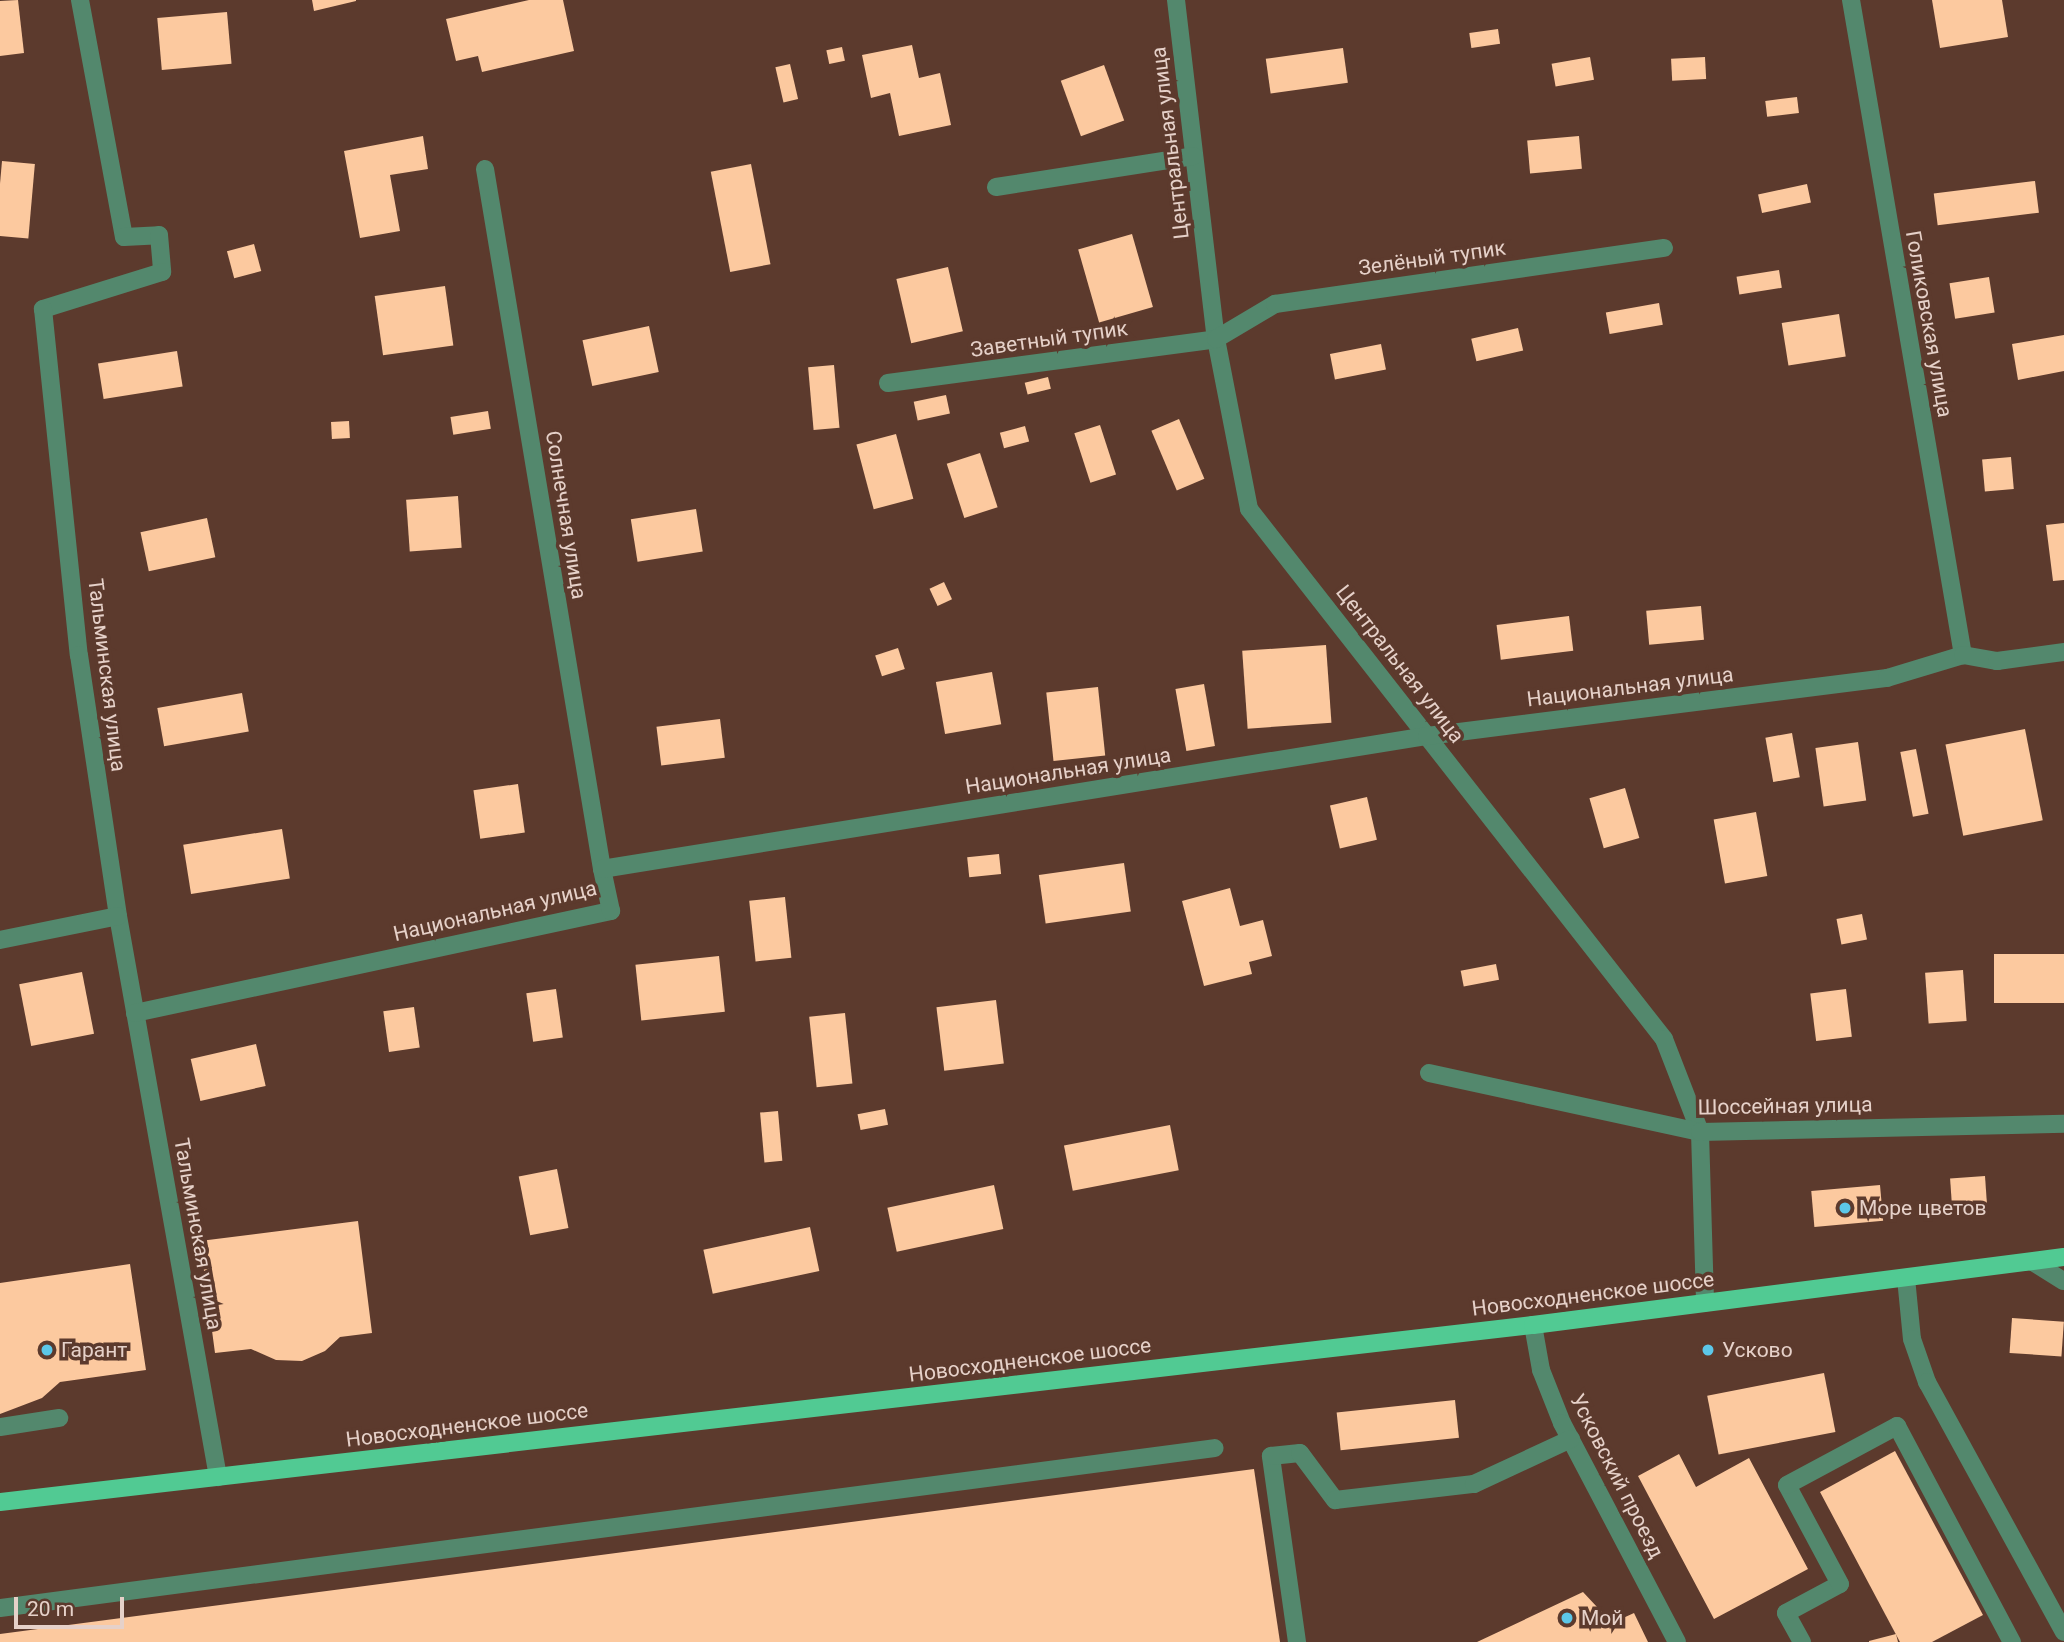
<!DOCTYPE html>
<html>
<head>
<meta charset="utf-8">
<style>
  body { margin:0 }
  #map { position:relative; width:2064px; height:1642px; overflow:hidden; background:#5c3a2d; font-family:Roboto,sans-serif }
  div>[style] { position:absolute }
  .building>* { inset:0; background:#fcc99f; transform-origin:0 0 }
  .minor>* { height:18px; margin:-9px; padding:0 9px; transform-origin:9px; border-radius:9px; background:#53886d }
  .major>* { height:18px; margin:-9px; padding:0 9px; transform-origin:9px; border-radius:9px; background:#51ca93 }
  .dots>* { width:19px; height:19px; translate:-50% -50%; box-sizing:border-box; border:4px solid #5c3a2d; border-radius:50% }
  span { translate:-50% -50%; white-space:nowrap; text-align:center; line-height:1.15; -webkit-text-stroke:7px #5c3a2d; paint-order:stroke }
  .street-label { font-size:21px; color:#e6d1c9 }
  .poi-label { font-size:21px; color:#e6d1c9 }
  .left { translate:0 -50%; text-align:left }
  .scale { position:absolute; left:14px; top:1597px; width:110px; height:32px; box-sizing:border-box; border:4px solid #e6d1c9; border-top:0; padding-left:9px; font-size:21px; line-height:24px; white-space:nowrap; color:#e6d1c9; -webkit-text-stroke:5px #5c3a2d; paint-order:stroke }
</style>
</head>
<body>
<div id="map">
  <div class="building">
    <div style="clip-path:polygon(18px 0,24px 53px,0 56px,0 1px)"></div>
    <div style="clip-path:polygon(312px 0,356px 0,356px 1px,314px 11px)"></div>
    <div style="clip-path:polygon(529px 0,563px 0,574px 51px,482px 72px,478px 56px,456px 61px,446px 19px)"></div>
    <div style="clip-path:polygon(1932px 0,2002px 0,2008px 37px,1940px 48px)"></div>
    <div style="left:227px;top:12px;width:52px;height:70px;rotate:85deg"></div>
    <div style="left:1498px;top:29px;width:15px;height:29px;rotate:82deg"></div>
    <div style="clip-path:polygon(912px 45px,919px 78px,940px 73px,951px 125px,899px 136px,890px 93px,871px 98px,862px 55px)"></div>
    <div style="left:842px;top:47px;width:14px;height:16px;rotate:78deg"></div>
    <div style="left:1343px;top:48px;width:35px;height:78px;rotate:82deg"></div>
    <div style="left:1590px;top:57px;width:23px;height:39px;rotate:80deg"></div>
    <div style="left:1705px;top:57px;width:22px;height:34px;rotate:87deg"></div>
    <div style="left:790px;top:64px;width:36px;height:15px;rotate:77deg"></div>
    <div style="left:1104px;top:65px;width:59px;height:46px;rotate:70deg"></div>
    <div style="left:1797px;top:97px;width:16px;height:32px;rotate:83deg"></div>
    <div style="clip-path:polygon(423px 136px,428px 169px,390px 175px,400px 231px,360px 238px,344px 151px)"></div>
    <div style="left:1579px;top:136px;width:33px;height:52px;rotate:85deg"></div>
    <div style="left:2px;top:161px;width:33px;height:75px;rotate:5deg"></div>
    <div style="left:751px;top:164px;width:102px;height:41px;rotate:79deg"></div>
    <div style="left:2035px;top:181px;width:32px;height:102px;rotate:83deg"></div>
    <div style="left:1807px;top:184px;width:19px;height:50px;rotate:78deg"></div>
    <div style="left:1132px;top:234px;width:76px;height:56px;rotate:74deg"></div>
    <div style="left:254px;top:244px;width:28px;height:28px;rotate:75deg"></div>
    <div style="left:948px;top:267px;width:66px;height:53px;rotate:77deg"></div>
    <div style="left:1779px;top:270px;width:18px;height:43px;rotate:81deg"></div>
    <div style="left:1989px;top:277px;width:36px;height:40px;rotate:81deg"></div>
    <div style="left:445px;top:286px;width:60px;height:71px;rotate:82deg"></div>
    <div style="left:1659px;top:303px;width:22px;height:54px;rotate:80deg"></div>
    <div style="left:1839px;top:314px;width:43px;height:58px;rotate:81deg"></div>
    <div style="left:649px;top:326px;width:47px;height:68px;rotate:78deg"></div>
    <div style="left:1518px;top:328px;width:23px;height:48px;rotate:77deg"></div>
    <div style="clip-path:polygon(2064px 335px,2064px 371px,2018px 380px,2012px 344px)"></div>
    <div style="left:1381px;top:344px;width:26px;height:52px;rotate:79deg"></div>
    <div style="left:177px;top:351px;width:36px;height:80px;rotate:81deg"></div>
    <div style="left:834px;top:365px;width:63px;height:26px;rotate:85deg"></div>
    <div style="left:1048px;top:377px;width:12px;height:24px;rotate:76deg"></div>
    <div style="left:946px;top:395px;width:19px;height:33px;rotate:78deg"></div>
    <div style="left:488px;top:411px;width:18px;height:38px;rotate:81deg"></div>
    <div style="left:1179px;top:419px;width:65px;height:30px;rotate:67deg"></div>
    <div style="left:349px;top:421px;width:17px;height:18px;rotate:87deg"></div>
    <div style="left:1100px;top:425px;width:52px;height:27px;rotate:72deg"></div>
    <div style="left:1025px;top:426px;width:16px;height:26px;rotate:75deg"></div>
    <div style="left:896px;top:434px;width:67px;height:41px;rotate:75deg"></div>
    <div style="left:980px;top:453px;width:57px;height:35px;rotate:72deg"></div>
    <div style="left:2011px;top:457px;width:32px;height:29px;rotate:85deg"></div>
    <div style="left:458px;top:496px;width:52px;height:52px;rotate:86deg"></div>
    <div style="left:696px;top:509px;width:43px;height:66px;rotate:81deg"></div>
    <div style="left:207px;top:518px;width:40px;height:68px;rotate:78deg"></div>
    <div style="clip-path:polygon(2064px 523px,2064px 580px,2053px 581px,2046px 525px)"></div>
    <div style="left:944px;top:582px;width:19px;height:16px;rotate:65deg"></div>
    <div style="left:1701px;top:606px;width:34px;height:55px;rotate:85deg"></div>
    <div style="left:1569px;top:616px;width:35px;height:73px;rotate:83deg"></div>
    <div style="left:1326px;top:645px;width:78px;height:84px;rotate:86deg"></div>
    <div style="left:898px;top:648px;width:22px;height:24px;rotate:72deg"></div>
    <div style="left:992px;top:672px;width:53px;height:57px;rotate:80deg"></div>
    <div style="left:1204px;top:684px;width:63px;height:29px;rotate:80deg"></div>
    <div style="left:1098px;top:687px;width:69px;height:52px;rotate:84deg"></div>
    <div style="left:242px;top:693px;width:39px;height:86px;rotate:80deg"></div>
    <div style="left:720px;top:719px;width:39px;height:64px;rotate:83deg"></div>
    <div style="left:2025px;top:729px;width:93px;height:81px;rotate:79deg"></div>
    <div style="left:1792px;top:733px;width:45px;height:27px;rotate:80deg"></div>
    <div style="left:1858px;top:742px;width:59px;height:43px;rotate:82deg"></div>
    <div style="left:1916px;top:749px;width:66px;height:16px;rotate:79deg"></div>
    <div style="left:518px;top:784px;width:49px;height:45px;rotate:82deg"></div>
    <div style="left:1625px;top:788px;width:52px;height:37px;rotate:74deg"></div>
    <div style="left:1367px;top:797px;width:44px;height:38px;rotate:77deg"></div>
    <div style="left:1756px;top:812px;width:65px;height:43px;rotate:80deg"></div>
    <div style="left:282px;top:829px;width:50px;height:100px;rotate:81deg"></div>
    <div style="left:999px;top:854px;width:20px;height:32px;rotate:84deg"></div>
    <div style="left:1124px;top:863px;width:49px;height:86px;rotate:82deg"></div>
    <div style="clip-path:polygon(1230px 888px,1240px 926px,1263px 920px,1272px 956px,1249px 962px,1252px 974px,1204px 986px,1182px 901px)"></div>
    <div style="left:785px;top:897px;width:61px;height:36px;rotate:84deg"></div>
    <div style="left:1862px;top:914px;width:26px;height:26px;rotate:79deg"></div>
    <div style="left:2064px;top:954px;width:49px;height:70px;rotate:90deg"></div>
    <div style="left:719px;top:956px;width:56px;height:84px;rotate:84deg"></div>
    <div style="left:1496px;top:964px;width:16px;height:36px;rotate:79deg"></div>
    <div style="left:1963px;top:970px;width:51px;height:38px;rotate:86deg"></div>
    <div style="left:82px;top:972px;width:63px;height:64px;rotate:79deg"></div>
    <div style="left:556px;top:989px;width:49px;height:30px;rotate:82deg"></div>
    <div style="left:1846px;top:989px;width:48px;height:36px;rotate:83deg"></div>
    <div style="left:996px;top:1000px;width:64px;height:60px;rotate:83deg"></div>
    <div style="left:414px;top:1007px;width:41px;height:31px;rotate:82deg"></div>
    <div style="left:845px;top:1013px;width:71px;height:36px;rotate:84deg"></div>
    <div style="left:256px;top:1044px;width:43px;height:67px;rotate:77deg"></div>
    <div style="left:885px;top:1109px;width:16px;height:28px;rotate:79deg"></div>
    <div style="left:778px;top:1111px;width:50px;height:18px;rotate:85deg"></div>
    <div style="left:1170px;top:1125px;width:46px;height:108px;rotate:79deg"></div>
    <div style="left:557px;top:1169px;width:60px;height:39px;rotate:79deg"></div>
    <div style="left:1985px;top:1176px;width:27px;height:35px;rotate:86deg"></div>
    <div style="left:994px;top:1185px;width:45px;height:109px;rotate:78deg"></div>
    <div style="left:1880px;top:1185px;width:36px;height:69px;rotate:85deg"></div>
    <div style="clip-path:polygon(358px 1221px,372px 1333px,340px 1337px,325px 1351px,302px 1361px,276px 1360px,251px 1349px,215px 1353px,200px 1241px)"></div>
    <div style="left:810px;top:1227px;width:45px;height:109px;rotate:78deg"></div>
    <div style="clip-path:polygon(130px 1264px,146px 1370px,60px 1382px,42px 1398px,0 1414px,0 1283px)"></div>
    <div style="left:2012px;top:1318px;width:52px;height:35px;rotate:4deg"></div>
    <div style="left:1824px;top:1373px;width:60px;height:119px;rotate:79deg"></div>
    <div style="left:1455px;top:1400px;width:38px;height:119px;rotate:84deg"></div>
    <div style="clip-path:polygon(1895px 1451px,1983px 1615px,1932px 1642px,1900px 1642px,1820px 1492px)"></div>
    <div style="clip-path:polygon(1679px 1454px,1696px 1487px,1749px 1458px,1808px 1569px,1714px 1619px,1638px 1476px)"></div>
    <div style="clip-path:polygon(1254px 1469px,1280px 1642px,0 1642px,0 1634px)"></div>
    <div style="clip-path:polygon(1583px 1592px,1612px 1623px,1634px 1613px,1648px 1642px,1477px 1642px)"></div>
    <div style="clip-path:polygon(1896px 1634px,1898px 1642px,1869px 1642px,1869px 1641px)"></div>
  </div>
  <div class="minor">
    <div style="left:80px;top:0;width:241px;rotate:79.5deg"></div>
    <div style="left:124px;top:237px;width:35px;rotate:-3deg"></div>
    <div style="left:159px;top:235px;width:37px;rotate:85deg"></div>
    <div style="left:162px;top:272px;width:125px;rotate:162.7deg"></div>
    <div style="left:43px;top:309px;width:348px;rotate:84.1deg"></div>
    <div style="left:79px;top:655px;width:264px;rotate:81.5deg"></div>
    <div style="left:118px;top:916px;width:570px;rotate:79.89deg"></div>
    <div style="left:1176px;top:0;width:341px;rotate:83.3deg"></div>
    <div style="left:1216px;top:339px;width:173px;rotate:79deg"></div>
    <div style="left:1249px;top:509px;width:673px;rotate:51.94deg"></div>
    <div style="left:1664px;top:1039px;width:100px;rotate:68.8deg"></div>
    <div style="left:1700px;top:1132px;width:171px;rotate:88.3deg"></div>
    <div style="left:1851px;top:0;width:665px;rotate:80.3deg"></div>
    <div style="left:485px;top:169px;width:710px;rotate:80.51deg"></div>
    <div style="left:996px;top:187px;width:200px;rotate:-8.9deg"></div>
    <div style="left:888px;top:383px;width:331px;rotate:-7.6deg"></div>
    <div style="left:1216px;top:339px;width:69px;rotate:-30.7deg"></div>
    <div style="left:1275px;top:304px;width:393px;rotate:-8.2deg"></div>
    <div style="left:0;top:940px;width:120px;rotate:-11.5deg"></div>
    <div style="left:135px;top:1013px;width:487px;rotate:-12.1deg"></div>
    <div style="left:611px;top:911px;width:43px;rotate:-102.1deg"></div>
    <div style="left:602px;top:869px;width:836px;rotate:-9.16deg"></div>
    <div style="left:1427px;top:736px;width:464px;rotate:-7.2deg"></div>
    <div style="left:1887px;top:678px;width:79px;rotate:-16.8deg"></div>
    <div style="left:1963px;top:655px;width:35px;rotate:10deg"></div>
    <div style="left:1997px;top:661px;width:68px;rotate:-7.7deg"></div>
    <div style="left:1429px;top:1073px;width:277px;rotate:12.3deg"></div>
    <div style="left:1700px;top:1132px;width:364px;rotate:-1.3deg"></div>
    <div style="left:2033px;top:1262px;width:36px;rotate:32deg"></div>
    <div style="left:1906px;top:1278px;width:61px;rotate:84.4deg"></div>
    <div style="left:1912px;top:1339px;width:46px;rotate:70.8deg"></div>
    <div style="left:1927px;top:1382px;width:285px;rotate:61.3deg"></div>
    <div style="left:1533px;top:1325px;width:46px;rotate:79.9deg"></div>
    <div style="left:1541px;top:1370px;width:57px;rotate:68.4deg"></div>
    <div style="left:1562px;top:1423px;width:247px;rotate:62.3deg"></div>
    <div style="left:0;top:1427px;width:60px;rotate:-8.7deg"></div>
    <div style="left:0;top:1608px;width:1225px;rotate:-7.5deg"></div>
    <div style="left:1297px;top:1642px;width:188px;rotate:-98deg"></div>
    <div style="left:1271px;top:1456px;width:29px;rotate:-6deg"></div>
    <div style="left:1300px;top:1453px;width:59px;rotate:53.3deg"></div>
    <div style="left:1335px;top:1500px;width:140px;rotate:-6.6deg"></div>
    <div style="left:1474px;top:1484px;width:107px;rotate:-24.9deg"></div>
    <div style="left:1802px;top:1642px;width:33px;rotate:-119deg"></div>
    <div style="left:1786px;top:1613px;width:61px;rotate:-28.2deg"></div>
    <div style="left:1840px;top:1584px;width:112px;rotate:-118.2deg"></div>
    <div style="left:1787px;top:1485px;width:125px;rotate:-28.2deg"></div>
    <div style="left:1897px;top:1426px;width:245px;rotate:62deg"></div>
  </div>
  <div class="major">
    <div style="left:0;top:1502px;width:1543px;rotate:-6.59deg"></div>
    <div style="left:1533px;top:1325px;width:535px;rotate:-7.3deg"></div>
  </div>
  <div class="dots">
    <div style="left:1845px;top:1208px;background:#5cc7e8"></div>
    <div style="left:47px;top:1350px;background:#5cc7e8"></div>
    <div style="left:1708px;top:1350px;background:#5cc7e8"></div>
    <div style="left:1567px;top:1618px;background:#5cc7e8"></div>
  </div>
  <div class="street-label">
    <span style="left:1170px;top:143px;rotate:-97deg">Центральная улица</span>
    <span style="left:1432px;top:258px;rotate:-8deg">Зелёный тупик</span>
    <span style="left:1929px;top:324px;rotate:80deg">Голиковская улица</span>
    <span style="left:1049px;top:339px;rotate:-8deg">Заветный тупик</span>
    <span style="left:566px;top:515px;rotate:81deg">Солнечная улица</span>
    <span style="left:1400px;top:664px;rotate:52deg">Центральная улица</span>
    <span style="left:107px;top:675px;rotate:83deg">Тальминская улица</span>
    <span style="left:1630px;top:687px;rotate:-7deg">Национальная улица</span>
    <span style="left:1068px;top:771px;rotate:-9deg">Национальная улица</span>
    <span style="left:495px;top:911px;rotate:-13deg">Национальная улица</span>
    <span style="left:1785px;top:1106px;rotate:-1deg">Шоссейная улица</span>
    <span style="left:198px;top:1234px;rotate:80deg">Тальминская улица</span>
    <span style="left:1593px;top:1294px;rotate:-7deg">Новосходненское шоссе</span>
    <span style="left:1030px;top:1360px;rotate:-7deg">Новосходненское шоссе</span>
    <span style="left:467px;top:1425px;rotate:-7deg">Новосходненское шоссе</span>
    <span style="left:1617px;top:1476px;rotate:63deg">Усковский проезд</span>
  </div>
  <div class="poi-label">
    <span class="left" style="left:1859px;top:1208px">Море цветов</span>
    <span class="left" style="left:61px;top:1350px">Гарант</span>
    <span class="left" style="left:1722px;top:1350px">Усково</span>
    <span class="left" style="left:1581px;top:1618px">Мой</span>
  </div>
  <div class="scale">20 m</div>
</div>
</body>
</html>
